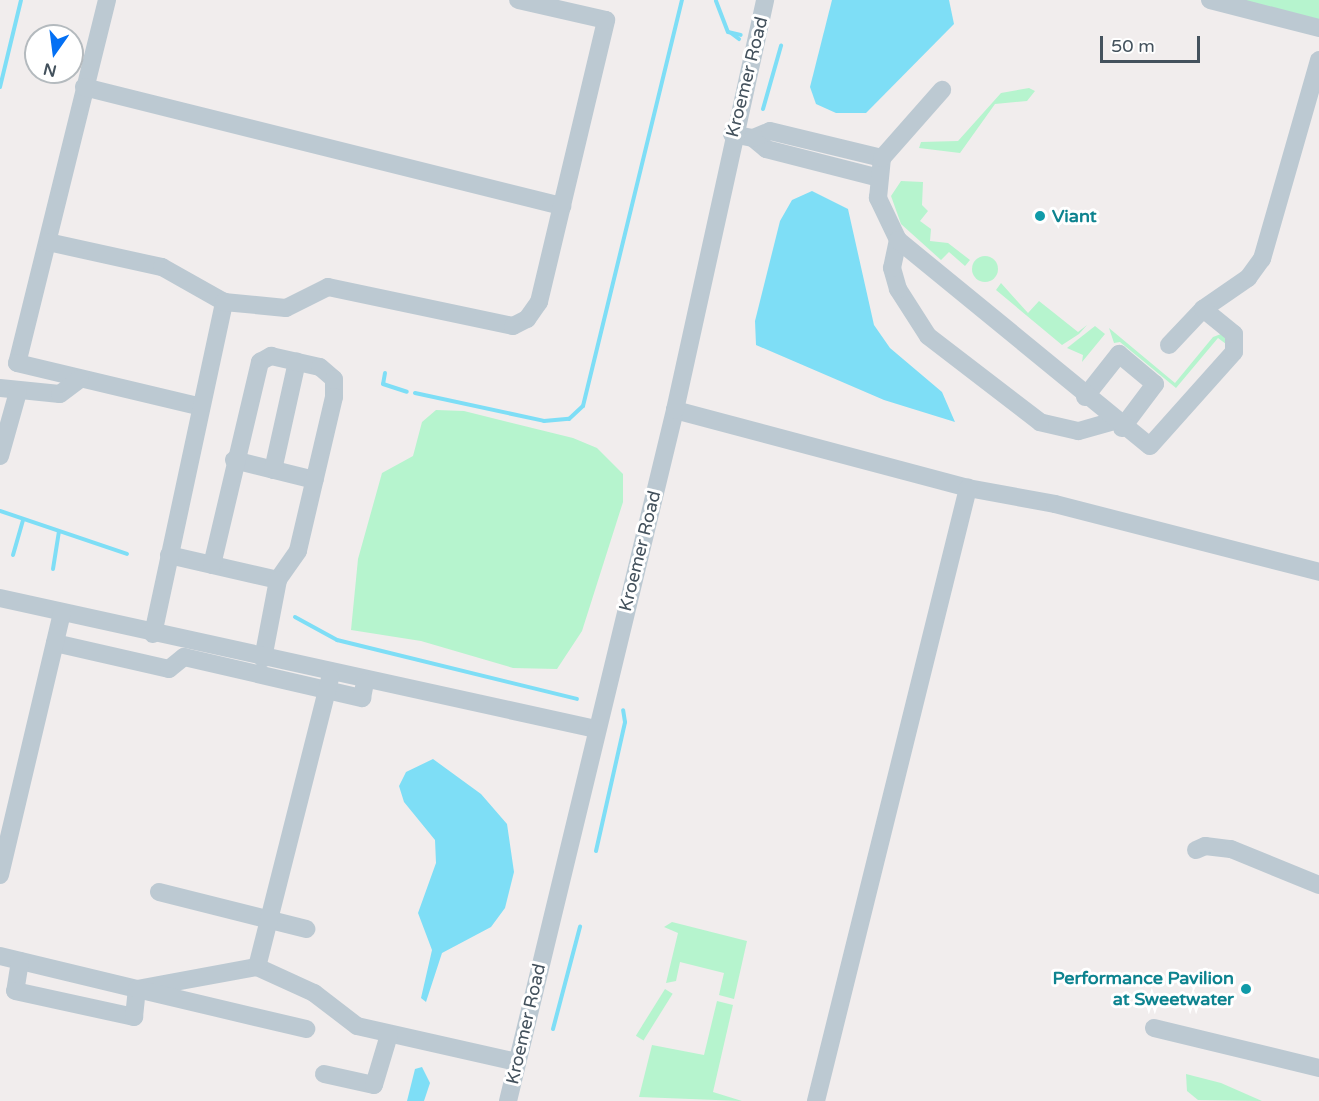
<!DOCTYPE html>
<html>
<head>
<meta charset="utf-8">
<style>
  body { margin:0 }
  #map { position:relative; width:1319px; height:1101px; overflow:hidden; background:#f1eded; font-family:"Varela Round",sans-serif }
  div>[style] { position:absolute }
  .green>* { inset:0; background:#b6f4ce; transform-origin:0 0 }
  .round { border-radius:50% }
  .water>* { inset:0; background:#7edef6 }
  .stream>* { height:4px; margin:-2px; padding:0 2px; transform-origin:2px; border-radius:2px; background:#7edef6 }
  .minor>* { height:18px; margin:-9px; padding:0 9px; transform-origin:9px; border-radius:9px; background:#bcc9d2 }
  .dots>* { width:16px; height:16px; translate:-50% -50%; box-sizing:border-box; border:3px solid #fff; border-radius:50% }
  span { translate:-50% -50%; white-space:nowrap; text-align:center; line-height:1.15; -webkit-text-stroke:6px #fff; paint-order:stroke }
  .street-label { font-size:18px; color:#44525d }
  .culture-label { font-size:18px; color:#0d838f; font-weight:700 }
  .left { translate:0 -50%; text-align:left }
  .right { translate:-100% -50%; text-align:right }
  .north { position:absolute; left:24px; top:24px; width:60px; height:60px; box-sizing:border-box; background:#fff; border:2px solid #b4babe; border-radius:50%; rotate:194deg; font-size:16px; font-weight:700; line-height:24px; text-align:center; color:#44525d }
  .north::after { content:''; display:block; margin:auto; width:21px; height:27px; background:#0470f4; clip-path:polygon(50% 0,100% 100%,50% 72%,0 100%) }
  .scale { position:absolute; left:1100px; top:36px; width:100px; height:27px; box-sizing:border-box; border:3px solid #44525d; border-top:0; padding-left:8px; font-size:18px; line-height:21px; white-space:nowrap; color:#44525d; -webkit-text-stroke:4px #fff; paint-order:stroke }
</style>
</head>
<body>
<div id="map">
  <div class="green">
    <div style="clip-path:polygon(1237px 0,1319px 0,1319px 20px)"></div>
    <div style="clip-path:polygon(1029px 88px,1035px 91px,1027px 101px,995px 104px,960px 153px,919px 148px,921px 142px,958px 141px,1001px 93px)"></div>
    <div style="clip-path:polygon(901px 181px,923px 182px,922px 205px,928px 211px,920px 221px,931px 229px,930px 241px,948px 243px,970px 260px,965px 266px,949px 252px,941px 260px,901px 224px,891px 196px)"></div>
    <div class="round" style="left:972px;top:256px;width:26px;height:26px"></div>
    <div style="clip-path:polygon(1001px 283px,1028px 313px,1039px 301px,1078px 332px,1087px 325px,1079px 334px,1062px 345px,996px 290px)"></div>
    <div style="clip-path:polygon(1095px 326px,1105px 334px,1082px 362px,1083px 355px,1067px 348px)"></div>
    <div style="clip-path:polygon(1109px 328px,1175px 383px,1213px 337px,1221px 334px,1229px 339px,1226px 344px,1218px 338px,1176px 388px,1120px 342px,1114px 343px)"></div>
    <div style="clip-path:polygon(436px 410px,464px 411px,573px 438px,597px 448px,623px 474px,623px 502px,582px 631px,557px 669px,513px 668px,421px 641px,351px 630px,358px 559px,382px 473px,413px 456px,422px 422px)"></div>
    <div style="clip-path:polygon(672px 922px,747px 941px,734px 999px,719px 995px,724px 973px,680px 962px,676px 981px,666px 983px,678px 933px,664px 927px)"></div>
    <div style="left:665px;top:989px;width:9px;height:55px;rotate:32deg"></div>
    <div style="clip-path:polygon(717px 1001px,733px 1005px,713px 1092px,742px 1101px,639px 1097px,652px 1045px,704px 1055px)"></div>
    <div style="clip-path:polygon(1186px 1074px,1221px 1083px,1262px 1101px,1198px 1100px,1187px 1091px)"></div>
  </div>
  <div class="water">
    <div style="clip-path:polygon(832px 0,949px 0,954px 24px,866px 113px,836px 113px,816px 104px,810px 87px)"></div>
    <div style="clip-path:polygon(812px 191px,848px 209px,874px 325px,890px 348px,942px 392px,955px 422px,884px 400px,756px 345px,755px 321px,780px 221px,792px 200px)"></div>
    <div style="clip-path:polygon(433px 759px,481px 794px,507px 824px,514px 872px,505px 908px,491px 927px,442px 953px,426px 1002px,421px 998px,432px 950px,418px 913px,436px 863px,435px 840px,404px 802px,399px 786px,406px 772px)"></div>
    <div style="clip-path:polygon(422px 1067px,430px 1083px,424px 1101px,407px 1101px,415px 1069px)"></div>
  </div>
  <div class="stream">
    <div style="left:716px;top:1px;width:33px;rotate:69deg"></div>
    <div style="left:728px;top:32px;width:13px;rotate:13deg"></div>
    <div style="left:731px;top:33px;width:10px;rotate:37deg"></div>
    <div style="left:0;top:87px;width:89px;rotate:-76.4deg"></div>
    <div style="left:763px;top:109px;width:66px;rotate:-74.1deg"></div>
    <div style="left:385px;top:373px;width:11px;rotate:100deg"></div>
    <div style="left:383px;top:384px;width:25px;rotate:18deg"></div>
    <div style="left:415px;top:393px;width:132px;rotate:12.2deg"></div>
    <div style="left:544px;top:421px;width:25px;rotate:-5deg"></div>
    <div style="left:569px;top:419px;width:19px;rotate:-43deg"></div>
    <div style="left:583px;top:406px;width:418px;rotate:-76.3deg"></div>
    <div style="left:0;top:511px;width:134px;rotate:18.7deg"></div>
    <div style="left:13px;top:555px;width:37px;rotate:-74deg"></div>
    <div style="left:53px;top:569px;width:38px;rotate:-81deg"></div>
    <div style="left:295px;top:617px;width:48px;rotate:28.7deg"></div>
    <div style="left:337px;top:640px;width:247px;rotate:13.8deg"></div>
    <div style="left:596px;top:851px;width:132px;rotate:-77.3deg"></div>
    <div style="left:625px;top:722px;width:12px;rotate:-99deg"></div>
    <div style="left:553px;top:1029px;width:106px;rotate:-75.2deg"></div>
  </div>
  <div class="minor">
    <div style="left:107px;top:0;width:374px;rotate:103.9deg"></div>
    <div style="left:17px;top:363px;width:189px;rotate:13.4deg"></div>
    <div style="left:1210px;top:0;width:113px;rotate:14.4deg"></div>
    <div style="left:84px;top:87px;width:493px;rotate:14deg"></div>
    <div style="left:732px;top:134px;width:21px;rotate:11deg"></div>
    <div style="left:753px;top:138px;width:17px;rotate:40deg"></div>
    <div style="left:766px;top:149px;width:114px;rotate:14.3deg"></div>
    <div style="left:753px;top:138px;width:18px;rotate:-22deg"></div>
    <div style="left:770px;top:131px;width:115px;rotate:13.6deg"></div>
    <div style="left:898px;top:240px;width:47px;rotate:-115.5deg"></div>
    <div style="left:878px;top:198px;width:40px;rotate:-84.3deg"></div>
    <div style="left:882px;top:158px;width:91px;rotate:-48.6deg"></div>
    <div style="left:48px;top:242px;width:117px;rotate:12.4deg"></div>
    <div style="left:162px;top:267px;width:71px;rotate:29.4deg"></div>
    <div style="left:1169px;top:345px;width:50px;rotate:-46.6deg"></div>
    <div style="left:1203px;top:309px;width:55px;rotate:-34.6deg"></div>
    <div style="left:1248px;top:278px;width:24px;rotate:-54deg"></div>
    <div style="left:1262px;top:259px;width:207px;rotate:-74deg"></div>
    <div style="left:0;top:388px;width:60px;rotate:5.7deg"></div>
    <div style="left:60px;top:394px;width:25px;rotate:-37deg"></div>
    <div style="left:1085px;top:397px;width:55px;rotate:-51.7deg"></div>
    <div style="left:1119px;top:354px;width:47px;rotate:39.8deg"></div>
    <div style="left:1155px;top:384px;width:55px;rotate:126.9deg"></div>
    <div style="left:675px;top:410px;width:303px;rotate:14.9deg"></div>
    <div style="left:968px;top:488px;width:88px;rotate:10.4deg"></div>
    <div style="left:1055px;top:504px;width:273px;rotate:14.4deg"></div>
    <div style="left:1114px;top:421px;width:37px;rotate:164deg"></div>
    <div style="left:1078px;top:431px;width:39px;rotate:-167deg"></div>
    <div style="left:1040px;top:422px;width:141px;rotate:-142.5deg"></div>
    <div style="left:928px;top:336px;width:56px;rotate:-122.6deg"></div>
    <div style="left:898px;top:289px;width:22px;rotate:-106deg"></div>
    <div style="left:892px;top:268px;width:29px;rotate:-78deg"></div>
    <div style="left:898px;top:240px;width:325px;rotate:39.3deg"></div>
    <div style="left:1150px;top:446px;width:126px;rotate:-48.2deg"></div>
    <div style="left:1234px;top:352px;width:18px;rotate:-90deg"></div>
    <div style="left:1234px;top:334px;width:40px;rotate:-141deg"></div>
    <div style="left:0;top:456px;width:66px;rotate:-74.3deg"></div>
    <div style="left:234px;top:460px;width:83px;rotate:13.9deg"></div>
    <div style="left:273px;top:470px;width:111px;rotate:-77.5deg"></div>
    <div style="left:169px;top:555px;width:112px;rotate:12.9deg"></div>
    <div style="left:212px;top:565px;width:209px;rotate:-76.7deg"></div>
    <div style="left:260px;top:362px;width:13px;rotate:-29deg"></div>
    <div style="left:271px;top:356px;width:50px;rotate:12.7deg"></div>
    <div style="left:320px;top:367px;width:18px;rotate:41deg"></div>
    <div style="left:334px;top:379px;width:18px;rotate:90deg"></div>
    <div style="left:334px;top:397px;width:158px;rotate:103.2deg"></div>
    <div style="left:298px;top:551px;width:35px;rotate:125deg"></div>
    <div style="left:278px;top:580px;width:80px;rotate:100.8deg"></div>
    <div style="left:0;top:598px;width:610px;rotate:12.4deg"></div>
    <div style="left:153px;top:634px;width:340px;rotate:-77.9deg"></div>
    <div style="left:224px;top:302px;width:62px;rotate:5.5deg"></div>
    <div style="left:286px;top:308px;width:47px;rotate:-26.6deg"></div>
    <div style="left:328px;top:287px;width:189px;rotate:11.9deg"></div>
    <div style="left:513px;top:326px;width:16px;rotate:-27deg"></div>
    <div style="left:527px;top:319px;width:21px;rotate:-55deg"></div>
    <div style="left:539px;top:302px;width:290px;rotate:-76.6deg"></div>
    <div style="left:606px;top:20px;width:90px;rotate:-167.2deg"></div>
    <div style="left:55px;top:643px;width:117px;rotate:12.8deg"></div>
    <div style="left:169px;top:669px;width:19px;rotate:-39deg"></div>
    <div style="left:184px;top:657px;width:183px;rotate:13deg"></div>
    <div style="left:362px;top:698px;width:16px;rotate:-79deg"></div>
    <div style="left:1196px;top:850px;width:10px;rotate:-24deg"></div>
    <div style="left:1205px;top:846px;width:26px;rotate:7deg"></div>
    <div style="left:1231px;top:849px;width:95px;rotate:22.2deg"></div>
    <div style="left:0;top:875px;width:269px;rotate:-76.7deg"></div>
    <div style="left:159px;top:892px;width:152px;rotate:14.1deg"></div>
    <div style="left:0;top:956px;width:141px;rotate:13.5deg"></div>
    <div style="left:137px;top:989px;width:122px;rotate:-10.4deg"></div>
    <div style="left:257px;top:967px;width:63px;rotate:24.5deg"></div>
    <div style="left:314px;top:993px;width:54px;rotate:37.5deg"></div>
    <div style="left:357px;top:1026px;width:164px;rotate:12.7deg"></div>
    <div style="left:20px;top:961px;width:30px;rotate:99deg"></div>
    <div style="left:15px;top:991px;width:122px;rotate:12.3deg"></div>
    <div style="left:134px;top:1017px;width:28px;rotate:-84deg"></div>
    <div style="left:137px;top:989px;width:174px;rotate:13.3deg"></div>
    <div style="left:257px;top:967px;width:298px;rotate:-75.8deg"></div>
    <div style="left:1154px;top:1028px;width:170px;rotate:13.6deg"></div>
    <div style="left:324px;top:1074px;width:51px;rotate:12.4deg"></div>
    <div style="left:374px;top:1085px;width:52px;rotate:-73.3deg"></div>
    <div style="left:508px;top:1101px;width:711px;rotate:-76.41deg"></div>
    <div style="left:675px;top:410px;width:420px;rotate:-77.6deg"></div>
    <div style="left:816px;top:1101px;width:632px;rotate:-76.07deg"></div>
  </div>
  <div class="dots">
    <div style="left:1040px;top:216px;background:#0f9aa8"></div>
    <div style="left:1246px;top:989px;background:#0f9aa8"></div>
  </div>
  <div class="street-label">
    <span style="left:747px;top:77px;rotate:-76deg">Kroemer Road</span>
    <span style="left:640px;top:551px;rotate:-76deg">Kroemer Road</span>
    <span style="left:526px;top:1024px;rotate:-77deg">Kroemer Road</span>
  </div>
  <div class="culture-label">
    <span class="left" style="left:1052px;top:216px">Viant</span>
    <span class="right" style="left:1234px;top:989px">Performance Pavilion<br>at Sweetwater</span>
  </div>
  <div class="north">N</div>
  <div class="scale">50 m</div>
</div>
</body>
</html>
